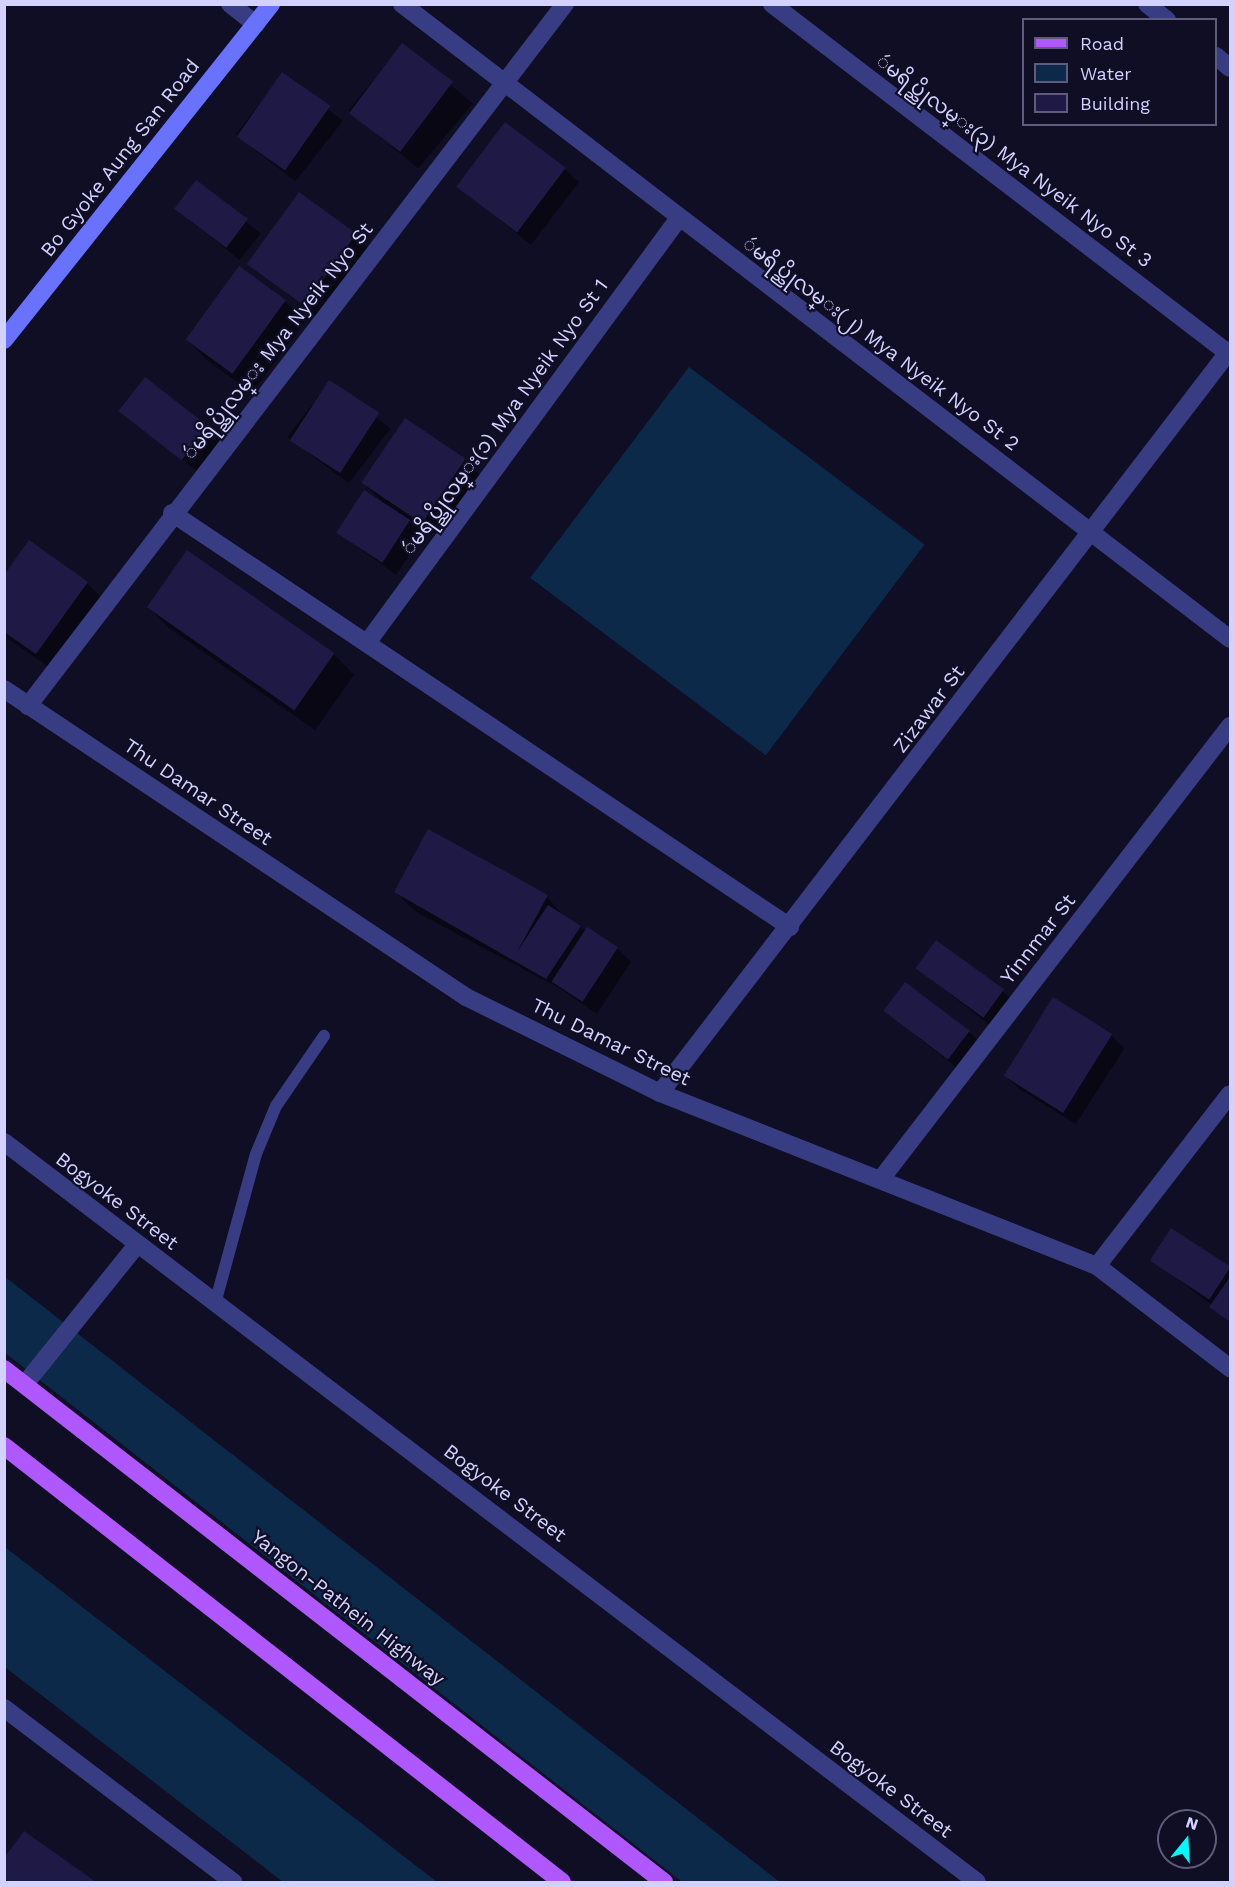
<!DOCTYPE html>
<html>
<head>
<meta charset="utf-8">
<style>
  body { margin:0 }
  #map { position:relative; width:1235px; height:1887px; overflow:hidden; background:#100e24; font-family:"Work Sans","Noto Sans Myanmar",sans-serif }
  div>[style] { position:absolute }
  .water>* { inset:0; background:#0c294a; transform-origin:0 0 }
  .shadow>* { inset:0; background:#0007; transform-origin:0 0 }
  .building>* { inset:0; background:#1e1a45; transform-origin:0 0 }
  .lane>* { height:12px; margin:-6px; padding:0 6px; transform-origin:6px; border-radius:6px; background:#383d83 }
  .street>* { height:18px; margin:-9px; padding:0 9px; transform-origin:9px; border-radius:9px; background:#383d83 }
  .secondary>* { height:18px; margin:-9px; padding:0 9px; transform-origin:9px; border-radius:9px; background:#6872ff }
  .primary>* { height:18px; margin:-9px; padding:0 9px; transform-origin:9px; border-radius:9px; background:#b058ff }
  span { translate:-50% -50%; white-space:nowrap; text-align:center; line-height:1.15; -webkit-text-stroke:4.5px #100e24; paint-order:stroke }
  .street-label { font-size:20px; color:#d2d1ff }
  .frame { position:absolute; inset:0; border:6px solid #d2d1ff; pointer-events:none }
  .legend { position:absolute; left:1022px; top:18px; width:195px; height:108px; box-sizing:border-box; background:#100e24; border:2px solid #5e5c7c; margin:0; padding:8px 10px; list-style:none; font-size:18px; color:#d2d1ff }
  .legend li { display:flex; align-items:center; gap:12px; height:30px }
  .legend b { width:30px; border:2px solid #5e5c7c }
  .north { position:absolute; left:1157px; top:1809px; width:60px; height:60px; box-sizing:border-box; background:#100e24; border:2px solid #5e5c7c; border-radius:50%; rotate:18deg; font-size:16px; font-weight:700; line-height:24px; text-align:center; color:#d2d1ff }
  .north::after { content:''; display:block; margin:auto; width:21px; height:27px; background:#00fbfc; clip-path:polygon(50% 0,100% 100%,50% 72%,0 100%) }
</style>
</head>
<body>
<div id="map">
  <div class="water">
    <div style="left:689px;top:367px;width:295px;height:264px;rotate:37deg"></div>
    <div style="left:4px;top:1276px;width:990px;height:60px;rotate:38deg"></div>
    <div style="clip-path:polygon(5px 1547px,437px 1882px,283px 1882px,5px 1667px)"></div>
  </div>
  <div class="shadow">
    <div style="left:403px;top:45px;width:91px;height:85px;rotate:40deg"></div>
    <div style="left:283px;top:74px;width:76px;height:77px;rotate:38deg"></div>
    <div style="clip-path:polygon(565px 169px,579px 182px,531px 245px,459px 187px)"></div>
    <div style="left:197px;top:182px;width:82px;height:34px;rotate:39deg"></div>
    <div style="clip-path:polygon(355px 235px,368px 248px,317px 317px,248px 262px)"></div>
    <div style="clip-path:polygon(285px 301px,305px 321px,252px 393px,207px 360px,186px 339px)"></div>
    <div style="left:329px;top:382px;width:77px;height:69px;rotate:37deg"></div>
    <div style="clip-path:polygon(121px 410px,207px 427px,221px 440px,197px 471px)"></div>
    <div style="clip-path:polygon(465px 460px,485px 480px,444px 543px,411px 521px,423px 535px,396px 575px,337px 532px,381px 501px,363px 483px)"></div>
    <div style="clip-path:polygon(188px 552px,334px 654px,354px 675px,315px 730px,169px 628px,149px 608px)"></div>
    <div style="clip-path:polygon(4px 578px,87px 583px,107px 603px,57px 673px,4px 636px)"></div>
    <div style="clip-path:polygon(429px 831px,547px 897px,567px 919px,617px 948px,631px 962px,597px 1014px,561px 989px,416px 912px,395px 892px)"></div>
    <div style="clip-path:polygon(917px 968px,1003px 991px,1016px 1005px,997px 1031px)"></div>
    <div style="clip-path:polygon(885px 1011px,969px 1032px,983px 1045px,962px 1072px)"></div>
    <div style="clip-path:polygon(1111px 1035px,1124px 1049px,1076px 1124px,1019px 1089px,1005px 1075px)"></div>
    <div style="clip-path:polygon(1152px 1260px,1229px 1268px,1230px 1324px,1212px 1305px)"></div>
    <div style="clip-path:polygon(25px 1833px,93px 1882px,4px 1882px,4px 1860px)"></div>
  </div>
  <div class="building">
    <div style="left:402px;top:43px;width:64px;height:88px;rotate:37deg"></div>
    <div style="left:282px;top:72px;width:59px;height:79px;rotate:35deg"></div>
    <div style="left:505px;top:122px;width:76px;height:81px;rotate:37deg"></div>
    <div style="left:196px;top:180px;width:65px;height:36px;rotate:37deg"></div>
    <div style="left:299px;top:192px;width:71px;height:89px;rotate:36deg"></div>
    <div style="left:239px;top:266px;width:58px;height:91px;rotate:36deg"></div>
    <div style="left:145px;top:377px;width:80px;height:43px;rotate:38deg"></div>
    <div style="left:329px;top:380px;width:60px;height:72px;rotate:33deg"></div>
    <div style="left:405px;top:418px;width:73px;height:78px;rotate:34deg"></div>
    <div style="left:364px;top:490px;width:55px;height:51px;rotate:33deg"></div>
    <div style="clip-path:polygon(29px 540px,88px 582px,36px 654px,4px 632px,4px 575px)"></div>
    <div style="left:187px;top:550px;width:180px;height:70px;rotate:35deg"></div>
    <div style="clip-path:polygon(428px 829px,548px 895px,517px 952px,548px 905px,581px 926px,546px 979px,394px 892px)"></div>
    <div style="left:587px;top:927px;width:37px;height:65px;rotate:33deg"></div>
    <div style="left:936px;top:940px;width:84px;height:35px;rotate:36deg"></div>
    <div style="left:905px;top:982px;width:81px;height:36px;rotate:37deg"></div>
    <div style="left:1053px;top:997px;width:70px;height:93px;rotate:32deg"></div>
    <div style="left:1171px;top:1228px;width:71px;height:39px;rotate:33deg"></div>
    <div style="clip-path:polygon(1230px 1277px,1230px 1322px,1209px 1307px)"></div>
    <div style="clip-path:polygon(24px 1831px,96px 1882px,4px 1882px,4px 1858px)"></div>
  </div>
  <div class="lane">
    <div style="left:216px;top:1300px;width:151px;rotate:-74.7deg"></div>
    <div style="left:256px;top:1154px;width:52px;rotate:-67.4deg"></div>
    <div style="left:276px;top:1106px;width:85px;rotate:-55.6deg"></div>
  </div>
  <div class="street">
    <div style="left:230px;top:4px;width:33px;rotate:38deg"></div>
    <div style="left:402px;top:4px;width:1043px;rotate:37.48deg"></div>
    <div style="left:772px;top:4px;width:574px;rotate:37.43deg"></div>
    <div style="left:1147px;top:4px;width:26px;rotate:39deg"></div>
    <div style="left:1216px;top:56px;width:18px;rotate:41deg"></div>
    <div style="left:172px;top:513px;width:744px;rotate:33.82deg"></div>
    <div style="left:367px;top:643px;width:527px;rotate:-53.72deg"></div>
    <div style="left:4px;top:689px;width:555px;rotate:33.69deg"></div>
    <div style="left:466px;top:997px;width:216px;rotate:26.3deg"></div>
    <div style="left:660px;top:1093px;width:470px;rotate:21.6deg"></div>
    <div style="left:1097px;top:1266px;width:168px;rotate:37.5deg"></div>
    <div style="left:28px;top:706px;width:884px;rotate:-52.59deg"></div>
    <div style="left:660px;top:1093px;width:936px;rotate:-52.51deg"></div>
    <div style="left:4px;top:1142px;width:1222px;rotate:37.25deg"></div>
    <div style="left:881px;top:1179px;width:572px;rotate:-52.39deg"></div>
    <div style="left:1097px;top:1266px;width:217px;rotate:-52.3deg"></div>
    <div style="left:25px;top:1384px;width:177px;rotate:-51.2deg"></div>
    <div style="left:4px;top:1708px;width:288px;rotate:37.2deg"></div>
  </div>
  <div class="secondary">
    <div style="left:4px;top:340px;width:429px;rotate:-51.5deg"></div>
  </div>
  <div class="primary">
    <div style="left:4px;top:1369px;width:836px;rotate:37.86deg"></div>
    <div style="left:4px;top:1446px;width:708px;rotate:38deg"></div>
  </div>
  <div class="street-label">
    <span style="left:120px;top:158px;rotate:-52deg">Bo Gyoke Aung San Road</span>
    <span style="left:1014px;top:161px;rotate:37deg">ဴမရိပ္ညိုလမ္း(၃) Mya Nyeik Nyo St 3</span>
    <span style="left:278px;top:341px;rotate:-52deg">ဴမရိပ္ညိုလမ္း Mya Nyeik Nyo St</span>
    <span style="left:881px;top:344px;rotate:37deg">ဴမရိပ္ညိုလမ္း(၂) Mya Nyeik Nyo St 2</span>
    <span style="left:505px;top:417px;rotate:-54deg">ဴမရိပ္ညိုလမ္း(၁) Mya Nyeik Nyo St 1</span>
    <span style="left:929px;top:709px;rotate:-53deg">Zizawar St</span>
    <span style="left:198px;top:792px;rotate:34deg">Thu Damar Street</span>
    <span style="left:1038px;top:939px;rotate:-52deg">Yinnmar St</span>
    <span style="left:611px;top:1042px;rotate:26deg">Thu Damar Street</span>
    <span style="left:117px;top:1201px;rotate:37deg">Bogyoke Street</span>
    <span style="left:505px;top:1493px;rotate:37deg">Bogyoke Street</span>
    <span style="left:348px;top:1608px;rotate:38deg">Yangon-Pathein Highway</span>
    <span style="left:891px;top:1789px;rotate:37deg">Bogyoke Street</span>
  </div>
  <div class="frame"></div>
  <ul class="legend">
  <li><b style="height:8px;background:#b058ff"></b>Road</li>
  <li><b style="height:16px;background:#0c294a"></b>Water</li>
  <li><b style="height:16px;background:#1e1a45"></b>Building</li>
  </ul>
  <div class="north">N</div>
</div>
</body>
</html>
